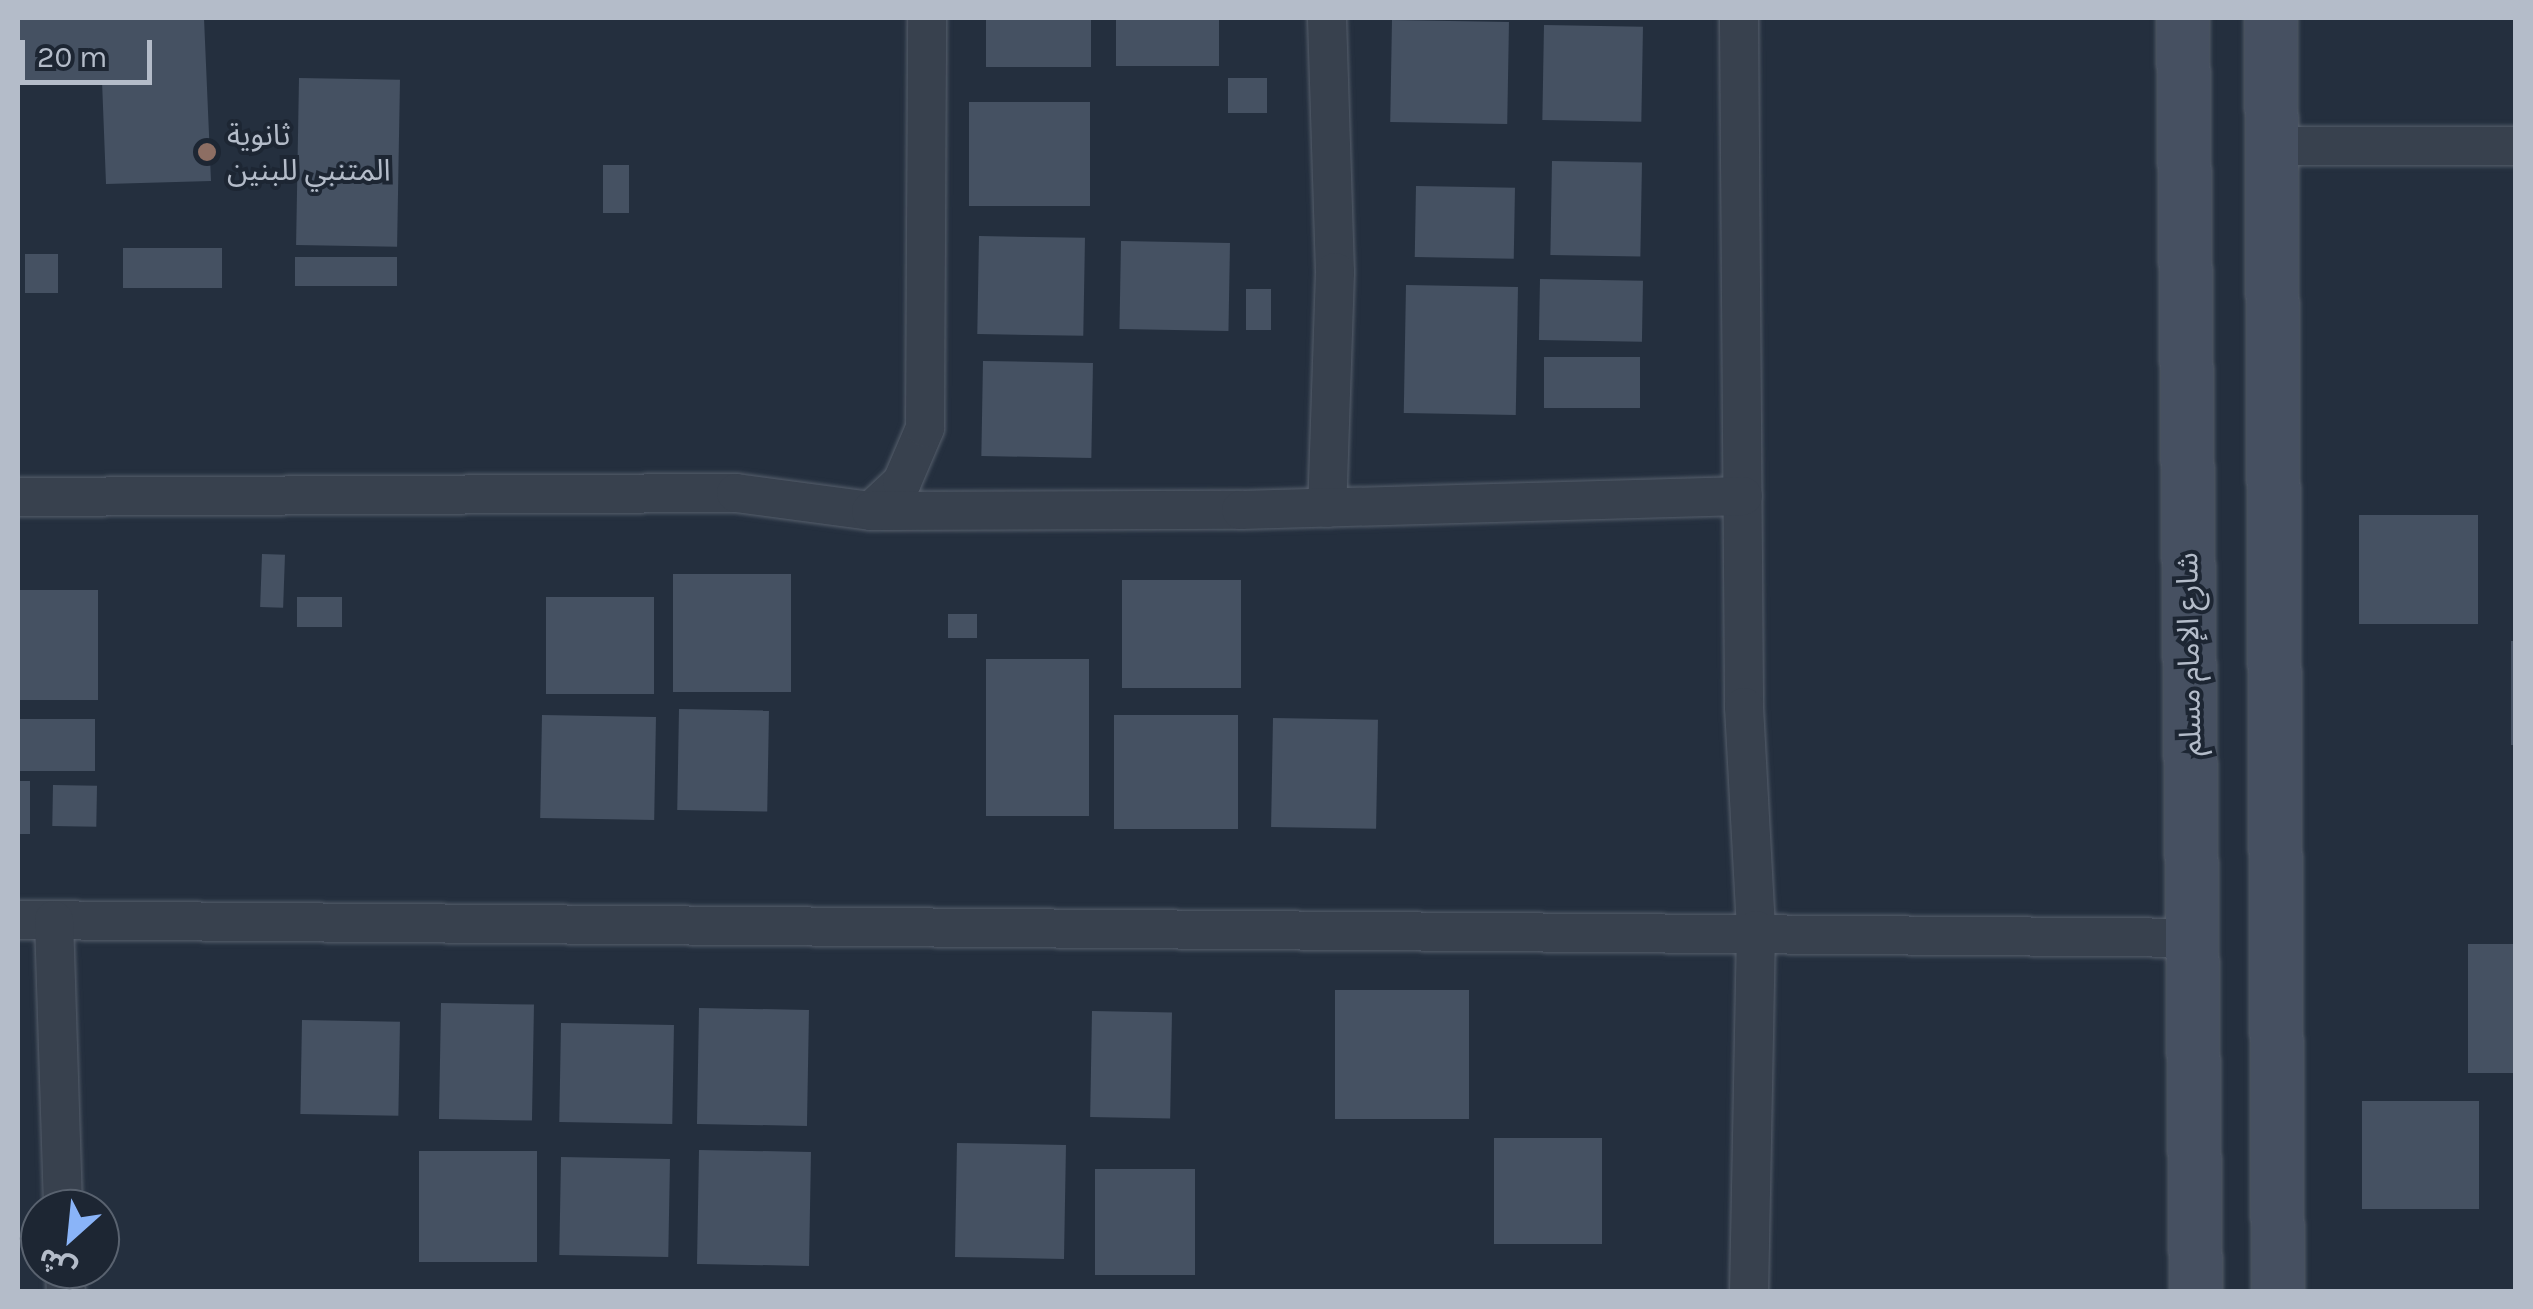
<!DOCTYPE html>
<html>
<head>
<meta charset="utf-8">
<style>
  body { margin:0 }
  #map { position:relative; width:2533px; height:1309px; overflow:hidden; background:#242f3e; font-family:Karla,"Noto Sans Arabic",sans-serif }
  div>[style] { position:absolute }
  .building>* { inset:0; background:#455162; transform-origin:0 0 }
  .roads { filter:drop-shadow(0 0 2px #565f6c) drop-shadow(0 0 2px #565f6c) }
  .minor>* { height:38px; margin:-19px; padding:0 19px; transform-origin:19px; border-radius:19px; background:#38414e }
  .secondary>* { height:52px; margin:-26px; padding:0 26px; transform-origin:26px; border-radius:26px; background:#465061 }
  .dots>* { width:28px; height:28px; translate:-50% -50%; box-sizing:border-box; border:5px solid #1d2633; border-radius:50% }
  span { translate:-50% -50%; white-space:nowrap; text-align:center; line-height:1.15; -webkit-text-stroke:8px #1d2633; paint-order:stroke }
  .poi-label { font-size:30px; color:#b4bcc9 }
  .left { translate:0 -50%; text-align:left }
  .street-label { font-size:30px; color:#b4bcc9 }
  .frame { position:absolute; inset:0; border:20px solid #b4bcc9; pointer-events:none }
  .north { position:absolute; left:20px; top:1189px; width:100px; height:100px; box-sizing:border-box; background:#1d2633; border:2px solid #59626f; border-radius:50%; rotate:207deg; font-size:28px; font-weight:700; line-height:40px; text-align:center; color:#b4bcc9 }
  .north::after { content:''; display:block; margin:auto; width:35px; height:45px; background:#8ab4f8; clip-path:polygon(50% 0,100% 100%,50% 72%,0 100%) }
  .scale { position:absolute; left:20px; top:40px; width:132px; height:45px; box-sizing:border-box; border:5px solid #b4bcc9; border-top:0; padding-left:12px; font-size:30px; line-height:35px; white-space:nowrap; color:#b4bcc9; -webkit-text-stroke:8px #1d2633; paint-order:stroke }
</style>
</head>
<body>
<div id="map">
  <div class="building">
    <div style="clip-path:polygon(18px 18px,204px 18px,211px 181px,106px 184px,102px 81px,18px 85px)"></div>
    <div style="left:986px;top:18px;width:105px;height:49px"></div>
    <div style="left:1116px;top:18px;width:103px;height:48px"></div>
    <div style="left:1392px;top:20px;width:117px;height:102px;rotate:1deg"></div>
    <div style="left:1544px;top:25px;width:99px;height:95px;rotate:1deg"></div>
    <div style="left:299px;top:78px;width:101px;height:167px;rotate:1deg"></div>
    <div style="left:1228px;top:78px;width:39px;height:35px"></div>
    <div style="left:969px;top:102px;width:121px;height:104px"></div>
    <div style="left:1552px;top:161px;width:90px;height:94px;rotate:1deg"></div>
    <div style="left:603px;top:165px;width:26px;height:48px"></div>
    <div style="left:1416px;top:186px;width:99px;height:71px;rotate:1deg"></div>
    <div style="left:979px;top:236px;width:106px;height:98px;rotate:1deg"></div>
    <div style="left:1121px;top:241px;width:109px;height:88px;rotate:1deg"></div>
    <div style="left:123px;top:248px;width:99px;height:40px"></div>
    <div style="left:25px;top:254px;width:33px;height:39px"></div>
    <div style="left:295px;top:257px;width:102px;height:29px"></div>
    <div style="left:1540px;top:279px;width:103px;height:61px;rotate:1deg"></div>
    <div style="left:1406px;top:285px;width:112px;height:128px;rotate:1deg"></div>
    <div style="left:1246px;top:289px;width:25px;height:41px"></div>
    <div style="left:1544px;top:357px;width:96px;height:51px"></div>
    <div style="left:983px;top:361px;width:110px;height:95px;rotate:1deg"></div>
    <div style="left:2359px;top:515px;width:119px;height:109px"></div>
    <div style="left:262px;top:554px;width:23px;height:53px;rotate:2deg"></div>
    <div style="left:673px;top:574px;width:118px;height:118px"></div>
    <div style="left:1122px;top:580px;width:119px;height:108px"></div>
    <div style="left:18px;top:590px;width:80px;height:110px"></div>
    <div style="left:297px;top:597px;width:45px;height:30px"></div>
    <div style="left:546px;top:597px;width:108px;height:97px"></div>
    <div style="left:948px;top:614px;width:29px;height:24px"></div>
    <div style="left:2511px;top:641px;width:5px;height:104px"></div>
    <div style="left:986px;top:659px;width:103px;height:157px"></div>
    <div style="left:679px;top:709px;width:90px;height:101px;rotate:1deg"></div>
    <div style="left:542px;top:715px;width:114px;height:103px;rotate:1deg"></div>
    <div style="left:1114px;top:715px;width:124px;height:114px"></div>
    <div style="left:1273px;top:718px;width:105px;height:109px;rotate:1deg"></div>
    <div style="left:18px;top:719px;width:77px;height:52px"></div>
    <div style="left:18px;top:781px;width:12px;height:53px"></div>
    <div style="left:53px;top:785px;width:44px;height:41px;rotate:1deg"></div>
    <div style="left:2468px;top:944px;width:48px;height:129px"></div>
    <div style="left:1335px;top:990px;width:134px;height:129px"></div>
    <div style="left:441px;top:1003px;width:93px;height:116px;rotate:1deg"></div>
    <div style="left:699px;top:1008px;width:110px;height:116px;rotate:1deg"></div>
    <div style="left:1092px;top:1011px;width:80px;height:106px;rotate:1deg"></div>
    <div style="left:302px;top:1020px;width:98px;height:94px;rotate:1deg"></div>
    <div style="left:561px;top:1023px;width:113px;height:99px;rotate:1deg"></div>
    <div style="left:2479px;top:1101px;width:108px;height:117px;rotate:90deg"></div>
    <div style="left:1494px;top:1138px;width:108px;height:106px"></div>
    <div style="left:957px;top:1143px;width:109px;height:114px;rotate:1deg"></div>
    <div style="left:699px;top:1150px;width:112px;height:114px;rotate:1deg"></div>
    <div style="left:419px;top:1151px;width:118px;height:111px"></div>
    <div style="left:561px;top:1157px;width:109px;height:98px;rotate:1deg"></div>
    <div style="left:1095px;top:1169px;width:100px;height:106px"></div>
  </div>
  <div class="roads">
    <div class="minor">
      <div style="left:1327px;top:18px;width:254px;rotate:88.2deg"></div>
      <div style="left:1335px;top:272px;width:236px;rotate:91.9deg"></div>
      <div style="left:1739px;top:18px;width:689px;rotate:89.58deg"></div>
      <div style="left:1744px;top:707px;width:223px;rotate:86.9deg"></div>
      <div style="left:1756px;top:930px;width:362px;rotate:91.1deg"></div>
      <div style="left:2271px;top:146px;width:245px"></div>
      <div style="left:18px;top:497px;width:718px;rotate:-0.32deg"></div>
      <div style="left:736px;top:493px;width:136px;rotate:7.6deg"></div>
      <div style="left:871px;top:511px;width:42px;rotate:-43.1deg"></div>
      <div style="left:902px;top:482px;width:59px;rotate:-66.9deg"></div>
      <div style="left:925px;top:428px;width:410px;rotate:-89.7deg"></div>
      <div style="left:871px;top:511px;width:370px;rotate:-0.2deg"></div>
      <div style="left:1241px;top:510px;width:502px;rotate:-1.6deg"></div>
      <div style="left:18px;top:920px;width:2174px;rotate:0.47deg"></div>
      <div style="left:54px;top:920px;width:289px;rotate:88.2deg"></div>
      <div style="left:65px;top:1269px;width:23px;rotate:88deg"></div>
    </div>
    <div class="secondary">
      <div style="left:2183px;top:18px;width:1274px;rotate:89.42deg"></div>
      <div style="left:2271px;top:18px;width:1274px;rotate:89.69deg"></div>
    </div>
  </div>
  <div class="dots">
    <div style="left:207px;top:152px;background:#8d6e63"></div>
  </div>
  <div class="poi-label">
    <span class="left" style="left:227px;top:152px">ثانوية<br>المتنبي للبنين</span>
  </div>
  <div class="street-label">
    <span style="left:2189px;top:654px;rotate:-91deg">شارع الإمام مسلم</span>
  </div>
  <div class="frame"></div>
  <div class="north">ش</div>
  <div class="scale">20 m</div>
</div>
</body>
</html>
